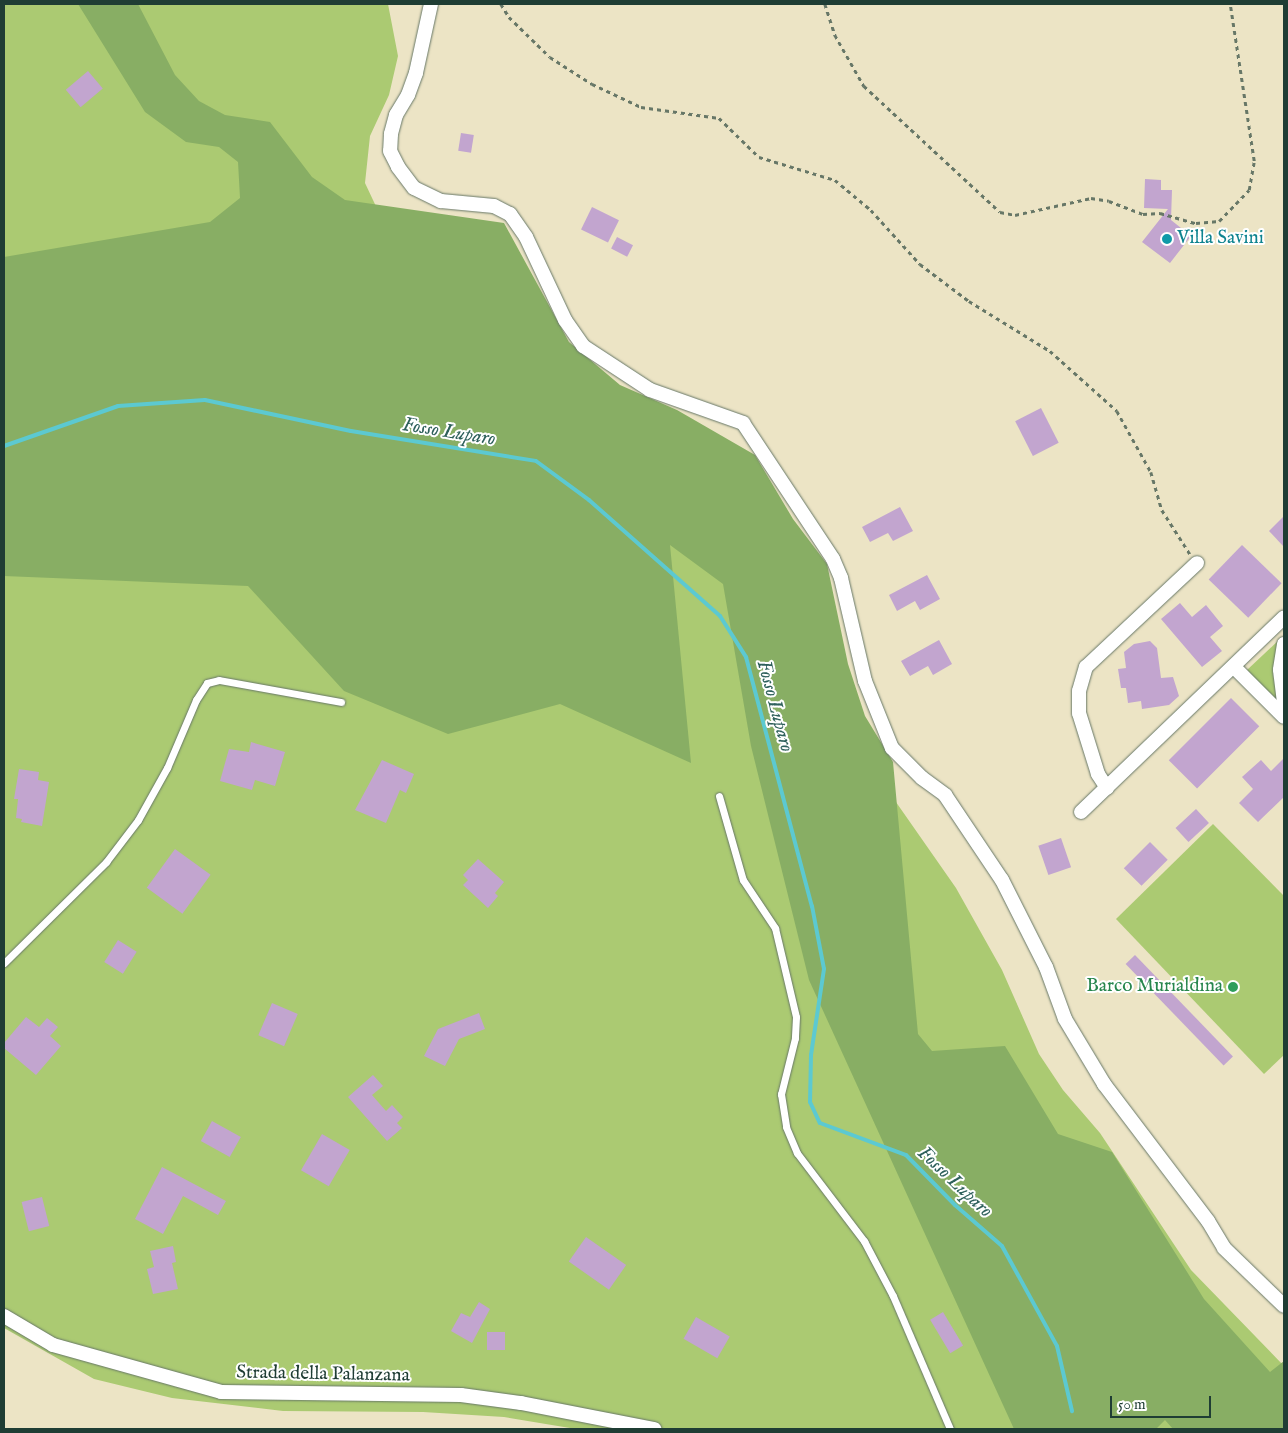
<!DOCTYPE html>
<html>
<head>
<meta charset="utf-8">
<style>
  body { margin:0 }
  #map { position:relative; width:1288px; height:1433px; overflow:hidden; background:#ece4c5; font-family:"IM FELL English",serif }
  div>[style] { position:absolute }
  .green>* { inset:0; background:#abca72 }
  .forest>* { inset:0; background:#88ae64 }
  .stream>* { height:4px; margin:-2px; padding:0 2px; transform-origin:2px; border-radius:2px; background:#5cc9d1 }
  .building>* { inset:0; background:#c2a5cf; transform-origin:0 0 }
  .path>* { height:2.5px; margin-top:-1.25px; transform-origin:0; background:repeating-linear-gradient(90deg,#677767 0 4px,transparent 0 8px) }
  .roads { filter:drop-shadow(0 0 1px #677767) drop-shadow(0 0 1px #677767) }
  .lane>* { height:7px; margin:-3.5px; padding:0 3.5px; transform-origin:3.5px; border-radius:3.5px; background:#fff }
  .street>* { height:14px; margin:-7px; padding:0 7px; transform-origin:7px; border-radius:7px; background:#fff }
  .dots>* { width:14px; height:14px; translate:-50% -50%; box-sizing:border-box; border:2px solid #fff; border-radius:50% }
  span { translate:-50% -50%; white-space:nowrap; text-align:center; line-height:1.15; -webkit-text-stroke:4px #fff; paint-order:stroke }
  .culture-label { font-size:19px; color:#0d838f }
  .left { translate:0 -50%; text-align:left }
  .leisure-label { font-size:19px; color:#27864d }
  .right { translate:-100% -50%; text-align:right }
  .street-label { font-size:19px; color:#1f3d34 }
  .water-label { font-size:20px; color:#2e605b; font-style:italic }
  .frame { position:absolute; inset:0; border:5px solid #1f3d34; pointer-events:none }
  .scale { position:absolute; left:1110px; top:1396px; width:101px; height:22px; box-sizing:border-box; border:2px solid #1f3d34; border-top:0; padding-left:6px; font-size:15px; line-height:18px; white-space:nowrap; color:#1f3d34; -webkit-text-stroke:4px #fff; paint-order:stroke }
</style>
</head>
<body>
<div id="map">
  <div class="green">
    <div style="clip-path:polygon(4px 4px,388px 4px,398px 56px,389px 95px,370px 136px,365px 183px,381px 217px,619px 421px,868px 762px,956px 888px,1002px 970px,1039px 1054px,1063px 1090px,1100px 1133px,1191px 1270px,1284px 1366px,1284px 1429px,576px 1429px,504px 1417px,423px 1412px,283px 1411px,172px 1398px,94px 1379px,4px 1328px)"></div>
    <div style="clip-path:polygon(1280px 639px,1273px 674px,1279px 707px,1247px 670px)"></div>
    <div style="clip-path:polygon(1213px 824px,1284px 896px,1284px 1055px,1264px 1074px,1116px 919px)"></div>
  </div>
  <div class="forest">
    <div style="clip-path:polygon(78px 4px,138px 4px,175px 75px,199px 101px,225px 115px,270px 122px,312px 177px,345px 200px,504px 223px,569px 342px,620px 385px,677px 410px,755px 455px,793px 519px,827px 564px,848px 664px,865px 716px,893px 762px,918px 1034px,932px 1051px,1005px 1046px,1058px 1134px,1112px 1152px,1204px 1299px,1270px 1372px,1284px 1361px,1284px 1429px,1173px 1429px,1165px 1420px,1156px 1429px,1014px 1429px,809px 980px,751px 746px,723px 584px,670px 545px,691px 763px,560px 704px,448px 734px,344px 691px,248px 586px,4px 576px,4px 257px,210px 222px,240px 198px,238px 162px,219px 147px,186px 142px,145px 112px)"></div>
  </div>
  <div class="stream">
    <div style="left:4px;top:446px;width:121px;rotate:-19.3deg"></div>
    <div style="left:118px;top:406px;width:87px;rotate:-3.9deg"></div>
    <div style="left:205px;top:400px;width:149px;rotate:12deg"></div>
    <div style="left:351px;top:431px;width:187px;rotate:9.2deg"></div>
    <div style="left:536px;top:461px;width:66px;rotate:36.3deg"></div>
    <div style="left:589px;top:500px;width:175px;rotate:41.5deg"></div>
    <div style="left:720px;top:616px;width:49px;rotate:57.6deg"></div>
    <div style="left:746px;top:657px;width:258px;rotate:75.2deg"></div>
    <div style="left:812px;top:906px;width:64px;rotate:79.2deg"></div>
    <div style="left:824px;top:969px;width:87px;rotate:98.6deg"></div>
    <div style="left:811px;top:1055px;width:47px;rotate:91.2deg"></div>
    <div style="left:810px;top:1102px;width:23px;rotate:65deg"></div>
    <div style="left:820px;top:1123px;width:92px;rotate:20.4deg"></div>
    <div style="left:906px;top:1155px;width:70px;rotate:45.6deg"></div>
    <div style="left:955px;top:1205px;width:62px;rotate:41.1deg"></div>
    <div style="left:1002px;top:1246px;width:114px;rotate:61.2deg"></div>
    <div style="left:1057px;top:1346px;width:67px;rotate:77deg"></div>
  </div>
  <div class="building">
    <div style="left:88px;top:71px;width:23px;height:29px;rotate:50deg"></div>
    <div style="left:461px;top:133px;width:13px;height:18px;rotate:9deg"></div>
    <div style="clip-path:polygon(1145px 179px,1161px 180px,1161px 190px,1172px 190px,1171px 220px,1191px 236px,1170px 263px,1142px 242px,1168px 209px,1144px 208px)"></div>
    <div style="left:592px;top:207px;width:30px;height:25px;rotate:26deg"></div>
    <div style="left:617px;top:237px;width:18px;height:13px;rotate:27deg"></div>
    <div style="left:1041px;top:408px;width:39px;height:29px;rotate:63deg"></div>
    <div style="clip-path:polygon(900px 507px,913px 531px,893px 541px,888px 533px,870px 542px,862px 527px)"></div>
    <div style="clip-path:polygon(1284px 516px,1284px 547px,1269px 531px)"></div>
    <div style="left:1242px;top:545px;width:55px;height:48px;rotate:44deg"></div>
    <div style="clip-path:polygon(927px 575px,940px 599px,920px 610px,915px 601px,897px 611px,889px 595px)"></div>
    <div style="clip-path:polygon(1180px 603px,1192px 617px,1206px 605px,1223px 626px,1210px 637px,1222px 651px,1202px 667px,1161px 619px)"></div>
    <div style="clip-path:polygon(939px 640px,952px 664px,933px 675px,928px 666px,910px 676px,901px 661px)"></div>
    <div style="clip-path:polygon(1150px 641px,1157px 648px,1161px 678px,1173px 677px,1179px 696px,1169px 705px,1142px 709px,1141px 701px,1128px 703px,1126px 688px,1121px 688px,1118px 669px,1126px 668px,1124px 652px,1134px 644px)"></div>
    <div style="left:1231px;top:698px;width:40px;height:88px;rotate:45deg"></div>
    <div style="clip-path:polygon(251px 742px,285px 752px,275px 786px,255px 780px,252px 790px,220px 781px,229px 749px,249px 752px)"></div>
    <div style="clip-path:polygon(1284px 758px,1284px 797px,1258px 822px,1239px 803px,1253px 789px,1242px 777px,1261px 760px,1271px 771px)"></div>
    <div style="clip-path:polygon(382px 760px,414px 774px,406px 793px,400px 790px,386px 823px,355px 810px)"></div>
    <div style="clip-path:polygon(19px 769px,39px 772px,38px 780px,49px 782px,42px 826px,21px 822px,22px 819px,16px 818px,18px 799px,14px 799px)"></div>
    <div style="left:1196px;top:809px;width:19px;height:28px;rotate:47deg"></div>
    <div style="left:1061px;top:838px;width:31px;height:24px;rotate:71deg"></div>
    <div style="left:1150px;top:842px;width:25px;height:37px;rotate:45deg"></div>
    <div style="left:175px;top:849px;width:44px;height:48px;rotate:36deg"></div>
    <div style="clip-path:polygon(478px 859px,504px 882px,495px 893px,498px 896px,488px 908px,463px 885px,468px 880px,463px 875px)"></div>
    <div style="left:118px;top:940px;width:22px;height:26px;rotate:32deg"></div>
    <div style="left:1135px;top:955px;width:141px;height:13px;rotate:46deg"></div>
    <div style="left:272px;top:1003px;width:28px;height:35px;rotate:23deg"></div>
    <div style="clip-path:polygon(479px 1013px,485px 1029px,459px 1039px,445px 1066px,424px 1056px,438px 1029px)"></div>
    <div style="clip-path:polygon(26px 1017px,39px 1027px,47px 1018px,58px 1027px,50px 1036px,61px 1046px,36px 1075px,4px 1048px,4px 1043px)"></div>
    <div style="clip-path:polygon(373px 1075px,383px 1086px,372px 1095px,386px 1111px,392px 1105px,403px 1117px,397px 1123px,402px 1128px,387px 1141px,348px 1097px)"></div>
    <div style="left:212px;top:1121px;width:33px;height:23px;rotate:29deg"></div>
    <div style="left:322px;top:1134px;width:32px;height:42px;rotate:30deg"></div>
    <div style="clip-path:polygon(162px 1167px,226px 1201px,218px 1215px,183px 1196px,163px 1234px,135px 1219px)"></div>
    <div style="left:42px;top:1197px;width:30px;height:21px;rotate:76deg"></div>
    <div style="left:586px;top:1237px;width:49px;height:30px;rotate:35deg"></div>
    <div style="clip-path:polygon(173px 1246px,176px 1262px,172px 1263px,178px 1289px,153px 1294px,147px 1269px,154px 1267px,150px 1251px)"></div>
    <div style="clip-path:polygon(479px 1302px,490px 1309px,472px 1343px,451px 1331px,461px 1313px,470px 1317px)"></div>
    <div style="left:943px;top:1312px;width:39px;height:15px;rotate:59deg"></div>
    <div style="left:696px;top:1317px;width:39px;height:25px;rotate:30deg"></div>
    <div style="left:487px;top:1332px;width:18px;height:18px"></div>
  </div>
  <div class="path">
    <div style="left:501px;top:4px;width:15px;rotate:58deg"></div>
    <div style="left:509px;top:17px;width:57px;rotate:44.3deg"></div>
    <div style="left:550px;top:57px;width:50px;rotate:32.7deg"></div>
    <div style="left:592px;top:84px;width:54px;rotate:25.1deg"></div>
    <div style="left:641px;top:107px;width:79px;rotate:8deg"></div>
    <div style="left:719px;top:118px;width:56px;rotate:44.3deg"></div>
    <div style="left:759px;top:157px;width:79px;rotate:16.8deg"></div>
    <div style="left:835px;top:180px;width:47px;rotate:39.8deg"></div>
    <div style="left:871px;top:210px;width:73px;rotate:47.8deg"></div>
    <div style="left:920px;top:264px;width:61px;rotate:37.1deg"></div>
    <div style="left:969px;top:301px;width:95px;rotate:31.7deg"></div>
    <div style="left:1050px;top:351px;width:90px;rotate:41.8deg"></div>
    <div style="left:1117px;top:411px;width:70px;rotate:60.9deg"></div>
    <div style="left:1151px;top:472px;width:40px;rotate:74deg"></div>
    <div style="left:1162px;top:510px;width:52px;rotate:57.5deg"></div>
    <div style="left:825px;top:4px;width:33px;rotate:72deg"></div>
    <div style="left:835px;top:35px;width:59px;rotate:60.4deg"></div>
    <div style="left:864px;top:86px;width:185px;rotate:42.8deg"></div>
    <div style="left:1000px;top:212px;width:15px;rotate:11deg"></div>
    <div style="left:1015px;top:215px;width:78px;rotate:-12.6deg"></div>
    <div style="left:1091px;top:198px;width:18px;rotate:9deg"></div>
    <div style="left:1109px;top:201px;width:36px;rotate:21deg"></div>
    <div style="left:1143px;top:214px;width:17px;rotate:-3deg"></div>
    <div style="left:1160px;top:213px;width:37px;rotate:16deg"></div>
    <div style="left:1196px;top:223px;width:23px;rotate:-5deg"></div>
    <div style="left:1219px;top:221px;width:43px;rotate:-45.9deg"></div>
    <div style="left:1249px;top:190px;width:29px;rotate:-80deg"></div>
    <div style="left:1254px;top:161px;width:159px;rotate:-98.7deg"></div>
  </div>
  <div class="roads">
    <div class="lane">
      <div style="left:719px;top:796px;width:87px;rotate:74.1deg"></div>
      <div style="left:743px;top:880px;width:58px;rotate:56.3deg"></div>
      <div style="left:775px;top:928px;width:91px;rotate:76.7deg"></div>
      <div style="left:796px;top:1017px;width:21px;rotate:93deg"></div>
      <div style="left:795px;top:1038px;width:58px;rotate:104deg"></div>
      <div style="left:781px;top:1094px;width:33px;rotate:81deg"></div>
      <div style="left:786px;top:1127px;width:28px;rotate:67deg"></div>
      <div style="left:797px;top:1153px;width:111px;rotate:52.7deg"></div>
      <div style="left:864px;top:1241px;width:62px;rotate:62.2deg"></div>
      <div style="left:893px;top:1296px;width:145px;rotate:66.8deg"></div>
      <div style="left:4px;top:963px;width:144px;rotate:-44.7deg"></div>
      <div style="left:106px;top:862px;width:53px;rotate:-52.7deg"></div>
      <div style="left:138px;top:820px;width:60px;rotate:-60.9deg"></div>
      <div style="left:167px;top:768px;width:74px;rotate:-66.9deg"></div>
      <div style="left:196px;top:700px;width:20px;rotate:-57deg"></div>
      <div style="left:207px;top:683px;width:12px;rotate:-14deg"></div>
      <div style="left:219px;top:680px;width:124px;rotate:10.2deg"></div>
    </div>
    <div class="street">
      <div style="left:431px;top:4px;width:71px;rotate:102.3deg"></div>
      <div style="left:416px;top:73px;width:23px;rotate:110deg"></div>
      <div style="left:408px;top:95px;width:23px;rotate:121deg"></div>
      <div style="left:396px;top:115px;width:20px;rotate:105deg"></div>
      <div style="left:391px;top:134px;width:17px;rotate:93deg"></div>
      <div style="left:390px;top:151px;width:18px;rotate:63deg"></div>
      <div style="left:398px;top:167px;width:26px;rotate:53deg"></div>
      <div style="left:414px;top:188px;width:30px;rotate:26deg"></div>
      <div style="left:441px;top:201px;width:53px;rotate:5.4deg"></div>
      <div style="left:494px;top:206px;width:18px;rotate:27deg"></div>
      <div style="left:510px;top:214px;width:28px;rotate:55deg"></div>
      <div style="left:526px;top:237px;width:92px;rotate:64.8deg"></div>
      <div style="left:565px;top:320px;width:32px;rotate:55deg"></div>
      <div style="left:583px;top:346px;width:80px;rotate:33.3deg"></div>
      <div style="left:650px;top:390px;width:99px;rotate:19.5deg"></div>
      <div style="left:743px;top:423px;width:163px;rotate:56.5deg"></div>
      <div style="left:833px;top:559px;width:21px;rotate:67deg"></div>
      <div style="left:841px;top:578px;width:106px;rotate:76.9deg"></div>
      <div style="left:865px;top:681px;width:72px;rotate:68.1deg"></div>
      <div style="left:892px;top:748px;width:42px;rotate:45deg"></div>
      <div style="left:922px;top:778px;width:29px;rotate:36deg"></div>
      <div style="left:945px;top:795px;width:102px;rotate:56.2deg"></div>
      <div style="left:1002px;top:880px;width:97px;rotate:63.2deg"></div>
      <div style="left:1046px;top:967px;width:55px;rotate:69.9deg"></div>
      <div style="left:1065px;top:1019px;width:76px;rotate:59deg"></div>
      <div style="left:1104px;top:1084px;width:172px;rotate:52.8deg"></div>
      <div style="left:1208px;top:1221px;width:31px;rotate:59deg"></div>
      <div style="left:1224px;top:1248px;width:83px;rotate:44deg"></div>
      <div style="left:1284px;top:644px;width:26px;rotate:99deg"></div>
      <div style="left:1280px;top:670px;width:32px;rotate:83deg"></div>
      <div style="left:1235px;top:668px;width:69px;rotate:45deg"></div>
      <div style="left:1107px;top:788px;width:17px;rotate:-123deg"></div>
      <div style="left:1098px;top:774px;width:64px;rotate:-107.3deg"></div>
      <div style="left:1079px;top:713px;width:22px;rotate:-90deg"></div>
      <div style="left:1079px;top:691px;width:25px;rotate:-74deg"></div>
      <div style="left:1086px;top:667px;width:152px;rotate:-43.1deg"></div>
      <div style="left:1081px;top:812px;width:281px;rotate:-43.8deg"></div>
      <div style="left:4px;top:1316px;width:57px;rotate:30.6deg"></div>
      <div style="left:53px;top:1345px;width:174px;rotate:15.6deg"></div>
      <div style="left:221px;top:1392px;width:240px;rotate:0.7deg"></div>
      <div style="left:461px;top:1395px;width:61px;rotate:7.6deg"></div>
      <div style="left:521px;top:1403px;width:136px;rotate:11.1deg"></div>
    </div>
  </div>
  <div class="dots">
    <div style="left:1167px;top:239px;background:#0f9aa8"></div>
    <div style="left:1233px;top:987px;background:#2e9e5b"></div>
  </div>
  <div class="culture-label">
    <span class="left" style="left:1177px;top:239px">Villa Savini</span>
  </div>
  <div class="leisure-label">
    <span class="right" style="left:1223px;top:987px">Barco Murialdina</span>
  </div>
  <div class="street-label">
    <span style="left:323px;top:1375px;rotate:1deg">Strada della Palanzana</span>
  </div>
  <div class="water-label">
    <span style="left:449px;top:432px;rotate:9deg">Fosso Luparo</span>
    <span style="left:775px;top:706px;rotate:75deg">Fosso Luparo</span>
    <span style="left:955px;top:1182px;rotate:43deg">Fosso Luparo</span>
  </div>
  <div class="frame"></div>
  <div class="scale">50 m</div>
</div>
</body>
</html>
